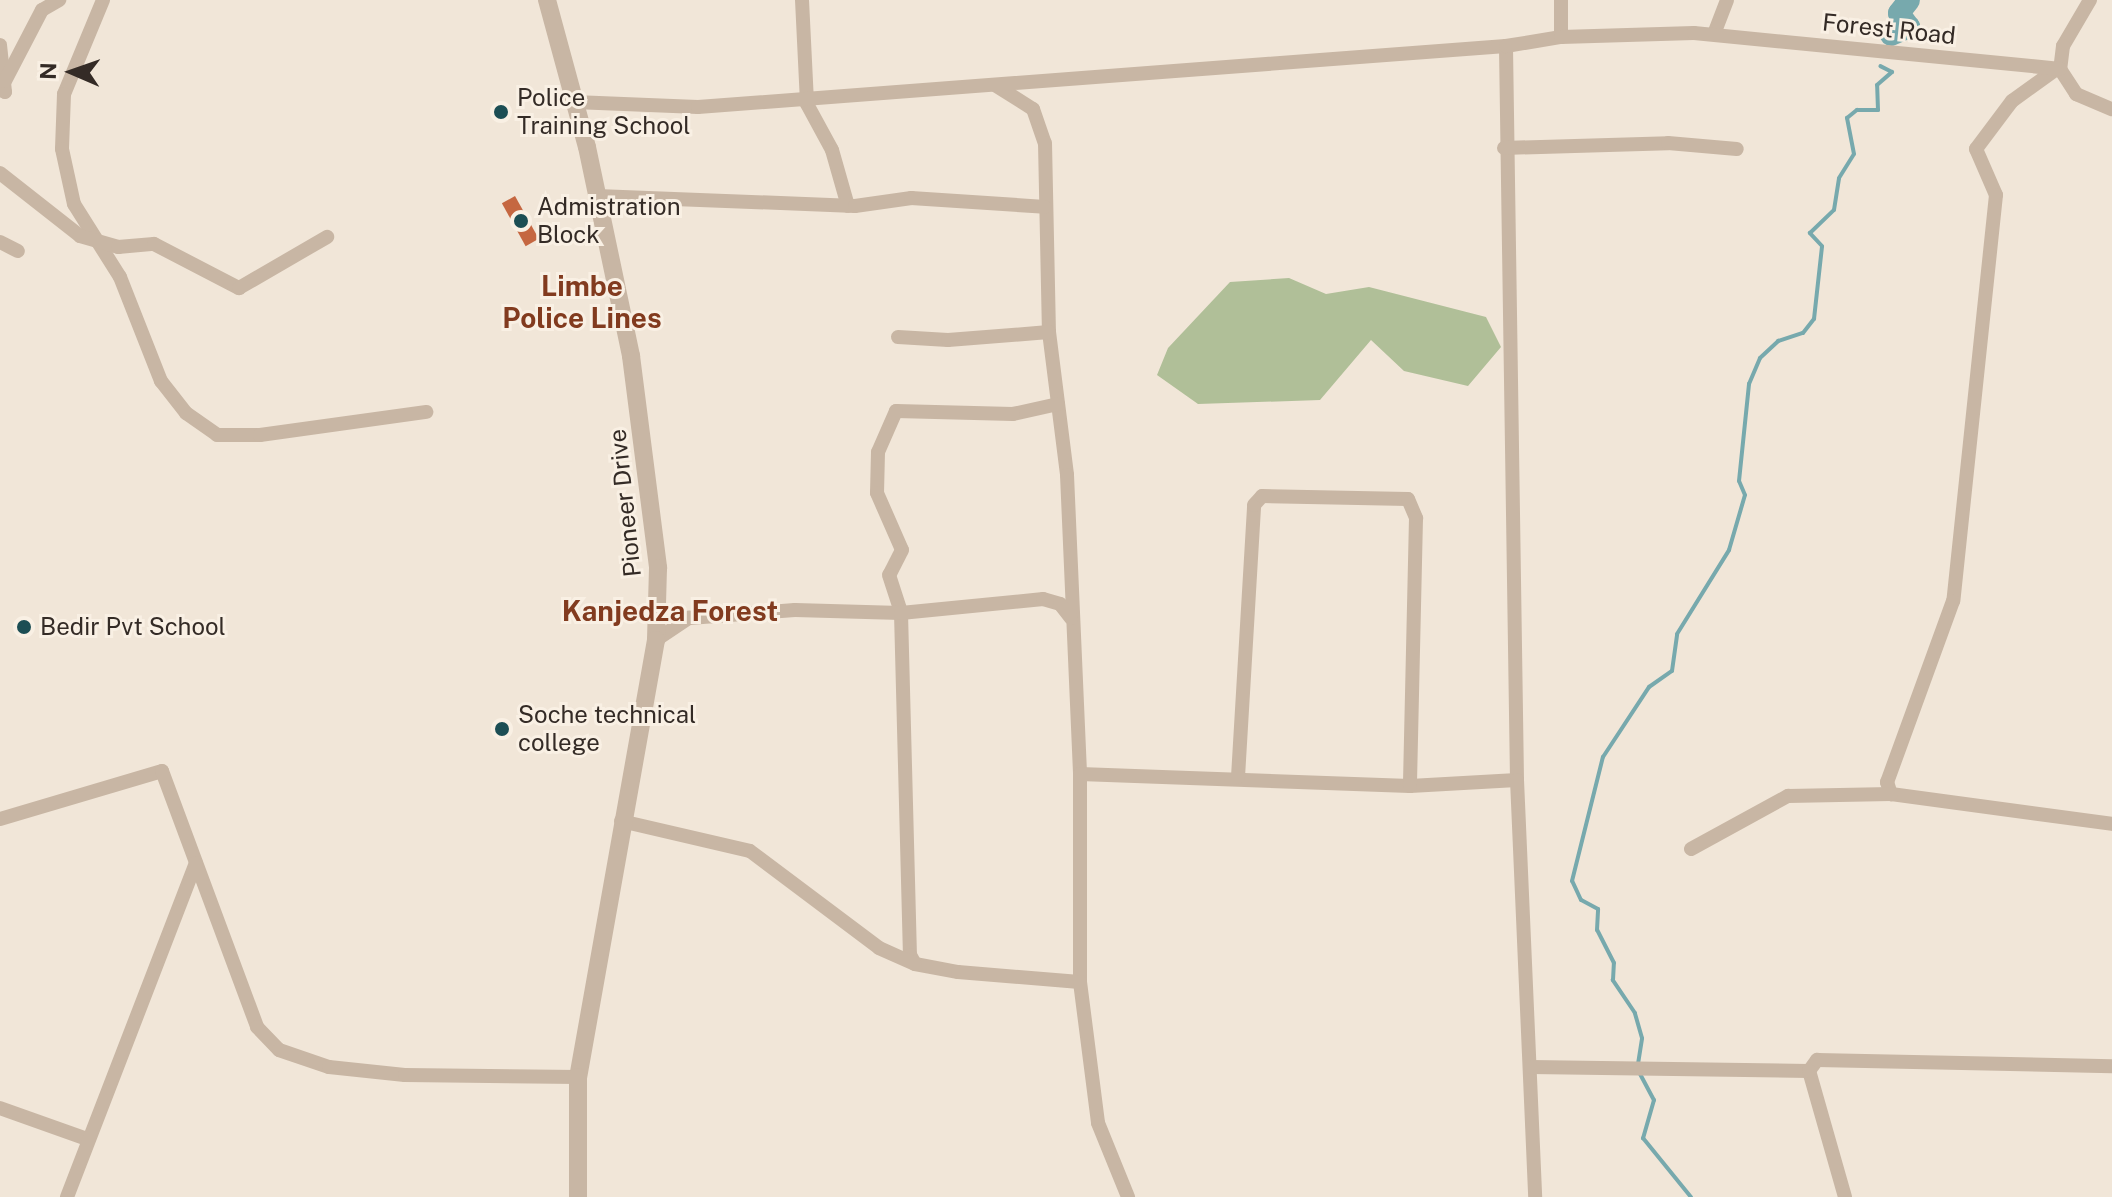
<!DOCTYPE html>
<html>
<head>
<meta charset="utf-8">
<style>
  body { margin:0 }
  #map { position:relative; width:2112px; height:1197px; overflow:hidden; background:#f1e6d8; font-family:"Public Sans",sans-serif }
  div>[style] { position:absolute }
  .green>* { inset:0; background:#b0bf98 }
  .stream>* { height:4px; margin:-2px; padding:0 2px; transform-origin:2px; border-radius:2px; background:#77a9ad }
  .river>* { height:22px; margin:-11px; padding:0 11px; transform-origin:11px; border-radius:11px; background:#77a9ad }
  .building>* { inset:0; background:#c56741; transform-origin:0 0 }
  .minor>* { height:14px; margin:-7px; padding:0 7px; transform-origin:7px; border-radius:7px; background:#c8b6a4 }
  .tertiary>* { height:18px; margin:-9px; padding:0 9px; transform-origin:9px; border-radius:9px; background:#c8b6a4 }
  .dots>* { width:22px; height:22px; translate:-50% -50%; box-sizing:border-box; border:4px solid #f9f0e4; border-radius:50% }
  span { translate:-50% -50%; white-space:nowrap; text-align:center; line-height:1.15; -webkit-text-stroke:6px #f9f0e4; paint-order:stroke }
  .street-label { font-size:24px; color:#342b26 }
  .poi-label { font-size:24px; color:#342b26 }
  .left { translate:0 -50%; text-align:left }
  .quarter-label { font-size:28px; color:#823b1f; font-weight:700 }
  .north { position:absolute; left:32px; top:32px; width:80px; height:80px; -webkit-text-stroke:6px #f9f0e4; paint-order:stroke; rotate:272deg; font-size:22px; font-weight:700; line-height:32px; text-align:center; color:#342b26 }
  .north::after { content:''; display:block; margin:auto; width:28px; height:36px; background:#342b26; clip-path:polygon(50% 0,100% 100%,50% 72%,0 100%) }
</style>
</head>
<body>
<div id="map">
  <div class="green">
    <div style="clip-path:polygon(1289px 278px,1326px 294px,1369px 287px,1486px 317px,1501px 347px,1468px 386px,1404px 371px,1371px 340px,1320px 400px,1198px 404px,1157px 375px,1168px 348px,1230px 282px)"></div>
  </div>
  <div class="stream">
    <div style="left:1638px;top:1064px;width:26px;rotate:-81deg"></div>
    <div style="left:1642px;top:1038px;width:26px;rotate:-106deg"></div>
    <div style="left:1635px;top:1013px;width:40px;rotate:-124deg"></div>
    <div style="left:1613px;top:980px;width:17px;rotate:-87deg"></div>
    <div style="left:1614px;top:963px;width:37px;rotate:-117deg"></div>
    <div style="left:1597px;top:930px;width:21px;rotate:-87deg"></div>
    <div style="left:1598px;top:909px;width:19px;rotate:-152deg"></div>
    <div style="left:1581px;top:900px;width:21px;rotate:-115deg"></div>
    <div style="left:1572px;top:881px;width:128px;rotate:-76deg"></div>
    <div style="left:1603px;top:757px;width:84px;rotate:-56.7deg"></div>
    <div style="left:1649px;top:687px;width:28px;rotate:-35deg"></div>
    <div style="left:1672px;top:671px;width:37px;rotate:-82deg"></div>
    <div style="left:1677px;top:634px;width:99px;rotate:-58.2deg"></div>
    <div style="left:1729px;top:550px;width:57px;rotate:-73.8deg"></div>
    <div style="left:1745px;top:495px;width:15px;rotate:-113deg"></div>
    <div style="left:1739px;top:481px;width:98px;rotate:-84.1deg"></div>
    <div style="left:1749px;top:384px;width:28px;rotate:-67deg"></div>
    <div style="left:1760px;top:358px;width:25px;rotate:-43deg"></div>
    <div style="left:1778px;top:341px;width:26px;rotate:-18deg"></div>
    <div style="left:1803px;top:333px;width:18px;rotate:-52deg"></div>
    <div style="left:1814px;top:319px;width:73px;rotate:-83.7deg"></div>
    <div style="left:1822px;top:246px;width:18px;rotate:-133deg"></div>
    <div style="left:1810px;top:233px;width:33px;rotate:-44deg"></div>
    <div style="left:1834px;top:210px;width:32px;rotate:-81deg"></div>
    <div style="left:1839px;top:178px;width:28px;rotate:-58deg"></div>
    <div style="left:1854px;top:154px;width:37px;rotate:-101deg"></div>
    <div style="left:1847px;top:118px;width:13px;rotate:-39deg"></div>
    <div style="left:1857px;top:110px;width:21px"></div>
    <div style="left:1878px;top:110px;width:25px;rotate:-92deg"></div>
    <div style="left:1877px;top:85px;width:20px;rotate:-41deg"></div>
    <div style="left:1892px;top:72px;width:13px;rotate:-153deg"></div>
    <div style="left:1639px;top:1072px;width:32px;rotate:62deg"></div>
    <div style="left:1654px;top:1100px;width:40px;rotate:106deg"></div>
    <div style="left:1643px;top:1138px;width:76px;rotate:50.9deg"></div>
  </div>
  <div class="river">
    <div style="left:1891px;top:35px;width:20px;rotate:-24deg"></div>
    <div style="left:1909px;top:27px;width:17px;rotate:-126deg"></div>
    <div style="left:1899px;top:13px;width:16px;rotate:-52deg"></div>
  </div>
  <div class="building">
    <div style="left:515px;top:196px;width:49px;height:15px;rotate:61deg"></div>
  </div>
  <div class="minor">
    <div style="left:103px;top:0;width:102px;rotate:112.5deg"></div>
    <div style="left:64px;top:94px;width:55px;rotate:92.1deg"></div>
    <div style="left:62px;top:149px;width:56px;rotate:77.7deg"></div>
    <div style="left:74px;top:204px;width:86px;rotate:57.8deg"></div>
    <div style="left:120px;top:277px;width:112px;rotate:68.5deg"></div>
    <div style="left:161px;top:381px;width:41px;rotate:52deg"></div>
    <div style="left:186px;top:413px;width:38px;rotate:35deg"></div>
    <div style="left:217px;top:435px;width:43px"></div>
    <div style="left:260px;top:435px;width:168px;rotate:-7.9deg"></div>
    <div style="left:802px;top:0;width:104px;rotate:87.2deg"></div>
    <div style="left:807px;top:104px;width:52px;rotate:61.5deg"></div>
    <div style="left:832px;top:150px;width:58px;rotate:74.1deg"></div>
    <div style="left:2090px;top:0;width:53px;rotate:120.4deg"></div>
    <div style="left:2063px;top:46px;width:23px;rotate:97deg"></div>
    <div style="left:2060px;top:69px;width:30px;rotate:57deg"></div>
    <div style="left:2076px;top:94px;width:39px;rotate:23deg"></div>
    <div style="left:1714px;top:34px;width:36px;rotate:-69deg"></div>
    <div style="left:1561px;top:37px;width:37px;rotate:-90deg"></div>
    <div style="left:0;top:45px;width:47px;rotate:83.9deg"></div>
    <div style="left:5px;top:92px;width:6px;rotate:-149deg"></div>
    <div style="left:2055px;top:70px;width:53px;rotate:144.2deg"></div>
    <div style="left:2012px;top:101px;width:60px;rotate:126.9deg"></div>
    <div style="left:1976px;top:149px;width:50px;rotate:66.5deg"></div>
    <div style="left:1996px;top:195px;width:408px;rotate:96deg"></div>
    <div style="left:1953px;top:601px;width:193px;rotate:110deg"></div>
    <div style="left:1887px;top:782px;width:13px;rotate:72deg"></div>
    <div style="left:1891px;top:794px;width:223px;rotate:7.7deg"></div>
    <div style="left:5px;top:81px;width:80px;rotate:-62.5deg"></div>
    <div style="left:42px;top:10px;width:20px;rotate:-30deg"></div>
    <div style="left:995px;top:85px;width:45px;rotate:32.3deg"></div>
    <div style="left:1033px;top:109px;width:36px;rotate:71deg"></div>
    <div style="left:1045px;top:143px;width:189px;rotate:88.8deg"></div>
    <div style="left:1049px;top:332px;width:144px;rotate:82.8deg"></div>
    <div style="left:1067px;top:475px;width:299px;rotate:87.5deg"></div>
    <div style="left:1080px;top:774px;width:330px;rotate:2.1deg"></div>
    <div style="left:1410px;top:786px;width:107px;rotate:-3.2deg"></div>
    <div style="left:1517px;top:780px;width:734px;rotate:-90.86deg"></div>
    <div style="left:574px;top:102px;width:124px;rotate:2.3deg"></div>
    <div style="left:698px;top:107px;width:810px;rotate:-4.32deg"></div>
    <div style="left:1506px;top:46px;width:56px;rotate:-9.3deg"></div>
    <div style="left:1561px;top:37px;width:133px;rotate:-1.7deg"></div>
    <div style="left:1694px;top:33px;width:368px;rotate:5.6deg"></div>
    <div style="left:1504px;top:148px;width:164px;rotate:-1.7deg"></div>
    <div style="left:1668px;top:143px;width:69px;rotate:5deg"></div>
    <div style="left:0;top:173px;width:102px;rotate:38.2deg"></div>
    <div style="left:80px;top:236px;width:40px;rotate:16deg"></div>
    <div style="left:118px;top:247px;width:36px;rotate:-5deg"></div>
    <div style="left:154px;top:244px;width:96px;rotate:27.4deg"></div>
    <div style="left:239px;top:288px;width:102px;rotate:-30.1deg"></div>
    <div style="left:597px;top:196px;width:258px;rotate:2.2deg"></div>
    <div style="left:855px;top:206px;width:57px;rotate:-8.1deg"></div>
    <div style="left:911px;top:198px;width:134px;rotate:3.8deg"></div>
    <div style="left:0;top:242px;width:20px;rotate:27deg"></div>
    <div style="left:898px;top:337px;width:50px;rotate:3.4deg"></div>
    <div style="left:948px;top:340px;width:101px;rotate:-4.5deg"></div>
    <div style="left:1058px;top:404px;width:46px;rotate:167.5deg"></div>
    <div style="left:1013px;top:414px;width:117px;rotate:-178.5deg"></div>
    <div style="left:896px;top:411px;width:45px;rotate:113.7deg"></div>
    <div style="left:878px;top:452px;width:41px;rotate:91.4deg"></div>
    <div style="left:877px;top:493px;width:62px;rotate:66.3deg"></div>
    <div style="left:902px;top:550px;width:28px;rotate:117deg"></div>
    <div style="left:889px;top:575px;width:40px;rotate:72deg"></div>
    <div style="left:901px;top:613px;width:342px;rotate:88.5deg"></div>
    <div style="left:910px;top:955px;width:10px;rotate:61deg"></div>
    <div style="left:915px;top:964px;width:44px;rotate:10.5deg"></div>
    <div style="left:958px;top:972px;width:122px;rotate:4.7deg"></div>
    <div style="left:656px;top:640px;width:40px;rotate:-34deg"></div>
    <div style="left:689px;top:618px;width:106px;rotate:-4.3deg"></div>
    <div style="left:795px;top:610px;width:106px;rotate:1.6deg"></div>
    <div style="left:901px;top:613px;width:143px;rotate:-5.6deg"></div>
    <div style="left:1043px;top:599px;width:18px;rotate:16deg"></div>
    <div style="left:1060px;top:604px;width:18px;rotate:52deg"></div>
    <div style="left:1080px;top:774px;width:208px;rotate:90deg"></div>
    <div style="left:1080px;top:982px;width:142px;rotate:82.7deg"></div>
    <div style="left:1098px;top:1123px;width:80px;rotate:67.9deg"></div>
    <div style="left:1238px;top:777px;width:272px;rotate:-86.6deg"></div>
    <div style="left:1254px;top:505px;width:12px;rotate:-48deg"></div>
    <div style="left:1262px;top:496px;width:146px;rotate:1.2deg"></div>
    <div style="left:1408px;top:499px;width:21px;rotate:67deg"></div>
    <div style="left:1416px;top:518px;width:268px;rotate:91.3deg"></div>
    <div style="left:1517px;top:780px;width:417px;rotate:87.5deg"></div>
    <div style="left:0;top:819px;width:169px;rotate:-16.5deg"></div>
    <div style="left:162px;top:771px;width:273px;rotate:69.6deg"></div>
    <div style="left:257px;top:1027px;width:32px;rotate:46deg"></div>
    <div style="left:279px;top:1050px;width:53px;rotate:18.8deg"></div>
    <div style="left:329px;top:1067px;width:76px;rotate:6deg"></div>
    <div style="left:405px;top:1075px;width:173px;rotate:0.7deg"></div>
    <div style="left:621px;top:821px;width:132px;rotate:13.1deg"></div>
    <div style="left:750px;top:851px;width:161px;rotate:36.9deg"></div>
    <div style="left:879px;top:948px;width:39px;rotate:24deg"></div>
    <div style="left:1691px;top:849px;width:111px;rotate:-28.7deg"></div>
    <div style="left:1788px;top:796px;width:103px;rotate:-1.1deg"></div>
    <div style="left:1531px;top:1067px;width:278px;rotate:0.8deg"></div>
    <div style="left:0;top:1108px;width:92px;rotate:19.6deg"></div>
    <div style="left:67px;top:1197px;width:358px;rotate:-68.9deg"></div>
    <div style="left:1845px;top:1197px;width:131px;rotate:-105.9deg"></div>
    <div style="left:1809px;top:1071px;width:14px;rotate:-54deg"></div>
    <div style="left:1817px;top:1060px;width:295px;rotate:1.2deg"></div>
  </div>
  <div class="tertiary">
    <div style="left:547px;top:0;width:152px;rotate:74.8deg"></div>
    <div style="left:587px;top:147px;width:214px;rotate:78.1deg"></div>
    <div style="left:631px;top:356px;width:214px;rotate:82.7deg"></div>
    <div style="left:658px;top:568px;width:72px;rotate:91.6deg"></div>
    <div style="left:656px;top:640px;width:444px;rotate:100.1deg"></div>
    <div style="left:578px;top:1077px;width:120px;rotate:90deg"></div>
  </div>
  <div class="dots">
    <div style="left:501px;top:112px;background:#1c4e54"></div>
    <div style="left:521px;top:221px;background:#1c4e54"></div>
    <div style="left:24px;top:627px;background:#1c4e54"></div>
    <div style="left:502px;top:729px;background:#1c4e54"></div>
  </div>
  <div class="street-label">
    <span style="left:1889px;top:29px;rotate:6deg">Forest Road</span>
    <span style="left:625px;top:503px;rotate:-96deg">Pioneer Drive</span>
  </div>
  <div class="poi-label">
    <span class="left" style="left:517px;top:112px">Police<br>Training School</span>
    <span class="left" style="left:537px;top:221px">Admistration<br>Block</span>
    <span class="left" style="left:40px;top:627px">Bedir Pvt School</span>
    <span class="left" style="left:518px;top:729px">Soche technical<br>college</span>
  </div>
  <div class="quarter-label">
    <span style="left:582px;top:302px">Limbe<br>Police Lines</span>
    <span style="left:670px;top:611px">Kanjedza Forest</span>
  </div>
  <div class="north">N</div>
</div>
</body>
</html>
